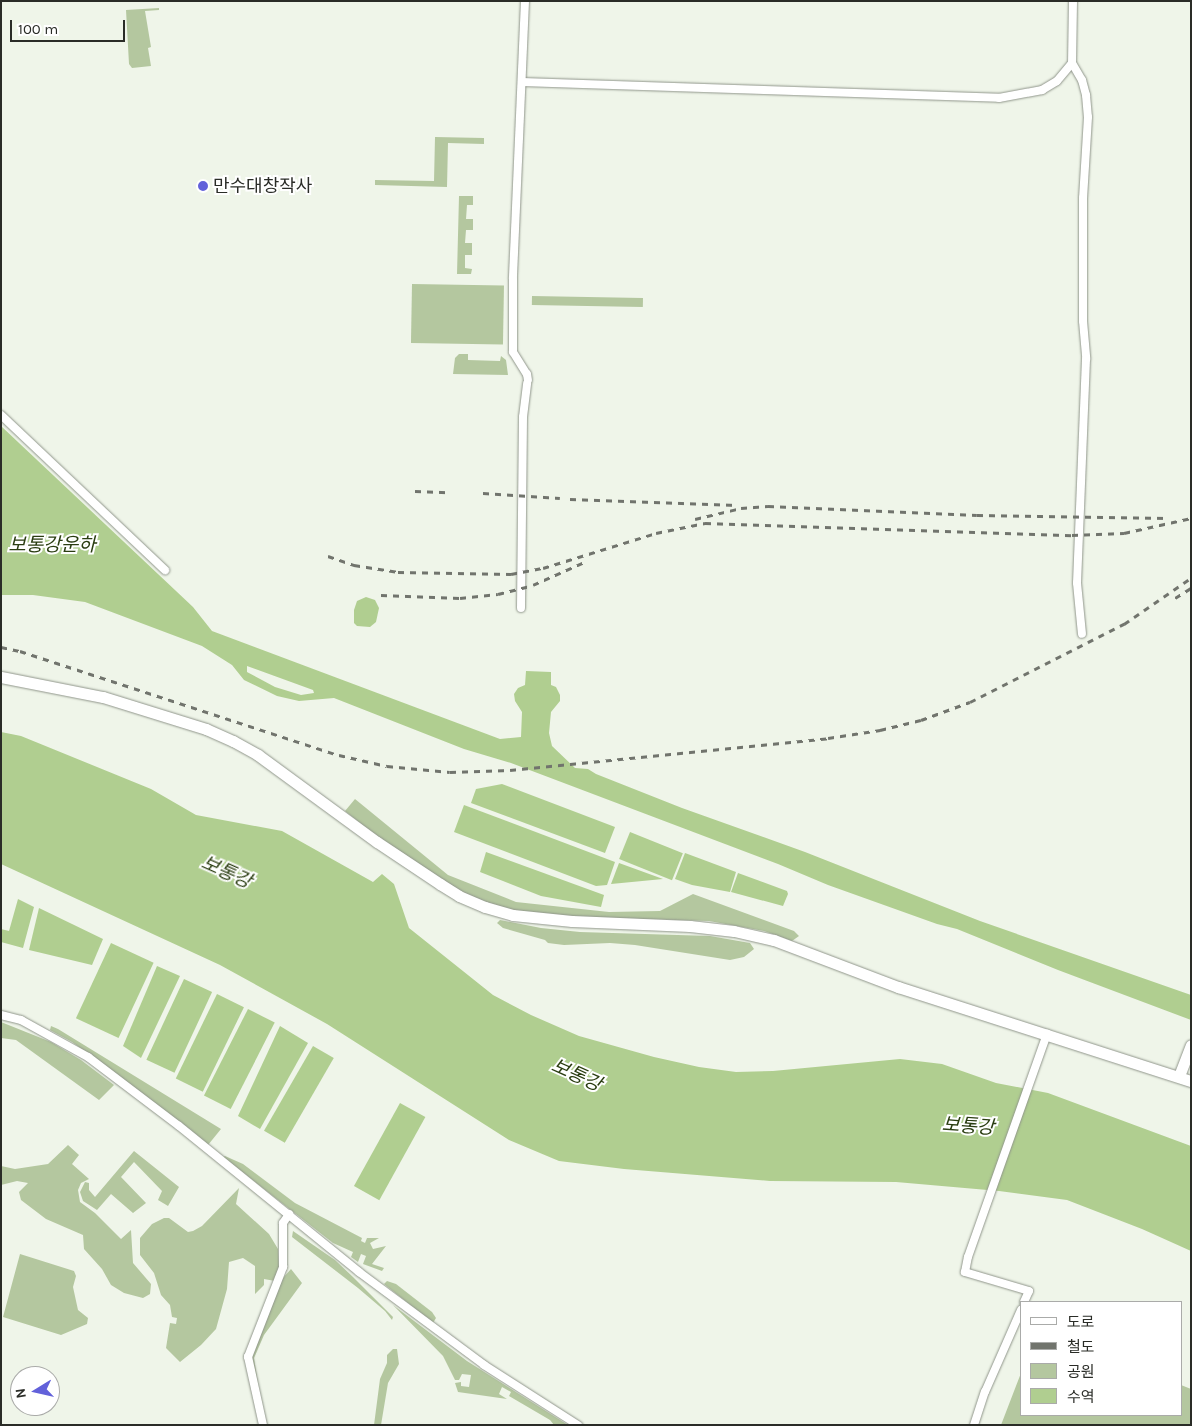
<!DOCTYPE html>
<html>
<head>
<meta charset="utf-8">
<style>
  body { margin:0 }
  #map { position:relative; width:1192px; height:1426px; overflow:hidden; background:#eff5e9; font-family:Karla,"Noto Sans KR",sans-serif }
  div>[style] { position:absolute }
  .green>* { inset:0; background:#b4c79f; transform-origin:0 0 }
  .water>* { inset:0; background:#b0ce90; transform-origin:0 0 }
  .roads { filter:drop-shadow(0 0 1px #90968b) drop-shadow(0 0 1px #90968b) }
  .street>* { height:8px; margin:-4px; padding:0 4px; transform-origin:4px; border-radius:4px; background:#fff }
  .secondary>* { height:11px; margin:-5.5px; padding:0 5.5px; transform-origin:5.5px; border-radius:5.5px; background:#fff }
  .rail>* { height:2.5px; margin-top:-1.25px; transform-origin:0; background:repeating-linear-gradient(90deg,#71746d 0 6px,transparent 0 12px) }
  .dots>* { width:14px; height:14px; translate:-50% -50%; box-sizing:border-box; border:2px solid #fff; border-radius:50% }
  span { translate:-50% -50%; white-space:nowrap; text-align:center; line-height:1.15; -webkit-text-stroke:4px #fff; paint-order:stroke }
  .poi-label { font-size:18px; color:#2a2c27 }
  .left { translate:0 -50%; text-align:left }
  .water-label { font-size:19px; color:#2a3d11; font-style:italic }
  .frame { position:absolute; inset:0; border:2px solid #2a2c27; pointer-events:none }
  .legend { position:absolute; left:1020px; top:1301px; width:162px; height:115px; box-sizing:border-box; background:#fff; border:1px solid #aaaba9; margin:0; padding:6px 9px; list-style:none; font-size:15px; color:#2a2c27 }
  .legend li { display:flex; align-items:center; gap:10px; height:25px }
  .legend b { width:25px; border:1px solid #aaaba9 }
  .north { position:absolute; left:10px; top:1366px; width:50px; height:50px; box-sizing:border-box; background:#fff; border:1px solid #aaaba9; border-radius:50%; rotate:261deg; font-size:14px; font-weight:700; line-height:20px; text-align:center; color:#2a2c27 }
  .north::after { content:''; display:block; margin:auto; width:18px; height:22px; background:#6261da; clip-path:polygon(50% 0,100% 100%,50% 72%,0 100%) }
  .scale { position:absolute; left:10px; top:20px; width:115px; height:22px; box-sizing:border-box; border:2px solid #2a2c27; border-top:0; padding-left:6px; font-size:15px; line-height:18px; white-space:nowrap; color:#2a2c27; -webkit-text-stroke:4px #fff; paint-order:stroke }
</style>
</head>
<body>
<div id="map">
  <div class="green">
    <div style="clip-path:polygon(159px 8px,159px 10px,145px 11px,151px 47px,148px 48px,151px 66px,132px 68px,129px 64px,126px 10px)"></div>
    <div style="clip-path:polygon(435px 137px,484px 138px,484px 144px,448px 143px,447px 187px,375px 185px,375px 180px,434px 181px)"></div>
    <div style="clip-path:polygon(459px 196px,473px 196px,473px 205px,467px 205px,466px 219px,473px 219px,473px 230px,466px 230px,465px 243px,472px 243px,472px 255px,465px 255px,465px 268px,472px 269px,471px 274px,457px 274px)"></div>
    <div style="left:412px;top:284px;width:92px;height:59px;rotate:1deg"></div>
    <div style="left:532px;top:296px;width:111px;height:9px;rotate:1deg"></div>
    <div style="clip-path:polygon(459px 354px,468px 354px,468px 360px,500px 361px,501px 356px,506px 360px,508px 375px,453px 374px,455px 358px)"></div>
    <div style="clip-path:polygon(355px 799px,448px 875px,516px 902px,609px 912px,660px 911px,693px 894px,794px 931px,799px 936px,792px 941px,764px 931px,709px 921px,572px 917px,511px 910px,460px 893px,381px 840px,345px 811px)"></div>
    <div style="clip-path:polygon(500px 920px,541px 928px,580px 932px,710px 936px,750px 943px,754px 949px,744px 957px,730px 960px,635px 945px,610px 943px,564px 945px,548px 943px,545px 940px,503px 928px,497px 923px)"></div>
    <div style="clip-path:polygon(1px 1022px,51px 1042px,81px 1060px,114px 1085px,99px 1100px,16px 1040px,1px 1038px)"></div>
    <div style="clip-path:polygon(51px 1026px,58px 1029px,221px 1129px,208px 1145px,118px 1075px,72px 1042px,50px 1030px)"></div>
    <div style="clip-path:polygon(68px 1145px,79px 1155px,72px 1164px,89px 1179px,81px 1183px,78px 1190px,80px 1202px,95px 1213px,121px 1239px,131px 1230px,133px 1263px,151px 1284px,150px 1294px,143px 1298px,124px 1293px,111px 1285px,102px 1269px,84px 1249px,83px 1235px,46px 1219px,21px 1200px,19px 1192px,28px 1183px,17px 1181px,1px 1185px,1px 1166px,15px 1169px,48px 1164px)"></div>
    <div style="clip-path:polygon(134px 1151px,179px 1187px,168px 1206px,158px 1200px,162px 1191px,134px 1162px,121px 1177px,146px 1203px,133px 1213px,111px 1194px,97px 1210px,83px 1201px,80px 1192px,85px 1182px,89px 1183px,89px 1190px,95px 1197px)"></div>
    <div style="clip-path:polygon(225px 1156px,243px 1164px,295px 1203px,362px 1238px,361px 1241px,365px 1243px,367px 1238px,379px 1238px,370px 1243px,373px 1249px,386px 1246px,372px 1264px,384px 1268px,382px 1271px,363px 1264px,366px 1256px,361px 1254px,358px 1262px,351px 1257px,353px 1252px,333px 1243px,223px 1157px)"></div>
    <div style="clip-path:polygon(239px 1188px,236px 1204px,269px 1234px,278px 1249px,279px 1270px,275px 1281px,264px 1279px,264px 1285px,255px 1294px,255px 1266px,243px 1258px,229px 1262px,227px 1289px,216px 1329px,201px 1345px,180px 1362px,166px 1348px,170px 1323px,176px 1324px,177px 1318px,172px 1317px,170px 1305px,161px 1295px,154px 1273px,140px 1255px,140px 1238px,152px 1224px,164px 1218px,169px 1218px,188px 1232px,193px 1231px,202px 1226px)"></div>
    <div style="clip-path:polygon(293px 1231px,335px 1260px,353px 1277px,393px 1317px,392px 1320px,385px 1311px,358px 1288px,292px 1237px)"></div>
    <div style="clip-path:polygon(20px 1254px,74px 1271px,76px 1276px,73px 1287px,78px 1310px,88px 1318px,87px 1324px,61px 1335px,3px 1317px)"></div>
    <div style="clip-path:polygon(291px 1269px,302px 1283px,264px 1335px,254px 1358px,261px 1402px,251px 1358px,282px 1279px)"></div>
    <div style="clip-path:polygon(387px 1281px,396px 1284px,432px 1312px,436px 1318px,433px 1323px,384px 1284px)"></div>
    <div style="clip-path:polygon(393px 1305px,467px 1361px,568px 1425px,554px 1425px,550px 1420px,509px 1396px,511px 1392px,502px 1387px,499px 1394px,507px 1399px,458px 1392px,455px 1383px,461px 1382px,461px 1386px,469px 1387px,471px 1375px,462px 1374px,459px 1380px,455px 1380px,443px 1356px)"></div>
    <div style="clip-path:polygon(393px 1349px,397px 1349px,399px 1364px,388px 1383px,381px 1425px,374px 1425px,380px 1379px,387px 1363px,387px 1355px)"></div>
    <div style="clip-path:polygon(1021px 1373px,1021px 1415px,1181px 1415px,1181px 1385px,1191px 1389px,1191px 1425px,1001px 1425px)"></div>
  </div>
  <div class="water">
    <div style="clip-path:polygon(evenodd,1px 426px,193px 607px,212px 631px,500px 739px,521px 737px,522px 712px,515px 701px,514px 694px,518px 688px,525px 685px,526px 671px,551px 672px,551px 685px,556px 687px,560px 695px,560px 701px,551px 712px,549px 733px,552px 746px,575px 768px,588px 769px,596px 774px,682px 808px,805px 852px,980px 921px,1191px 995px,1191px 1020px,1058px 970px,957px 929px,937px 924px,828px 885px,778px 864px,511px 763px,464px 749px,334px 698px,299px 701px,277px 696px,244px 680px,232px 665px,202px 646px,85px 602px,33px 595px,1px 595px,1px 426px,247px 666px,313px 690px,314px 693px,301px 695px,275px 687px,247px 672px,247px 666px)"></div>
    <div style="clip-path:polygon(366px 597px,375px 600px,379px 608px,376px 622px,370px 627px,357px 626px,354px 623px,354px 610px,357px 601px)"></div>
    <div style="clip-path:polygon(1px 732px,21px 736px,151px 789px,196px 815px,282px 831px,373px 882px,382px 874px,394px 884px,409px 928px,493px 995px,531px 1015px,579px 1036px,654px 1057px,699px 1067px,736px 1072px,773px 1071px,900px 1059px,942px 1064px,996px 1083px,1048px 1093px,1191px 1146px,1191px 1251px,1142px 1229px,1067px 1200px,999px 1191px,896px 1182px,770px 1181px,624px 1169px,559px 1161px,509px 1140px,327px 1024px,220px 965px,1px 864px)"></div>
    <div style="clip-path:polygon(502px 784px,615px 827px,605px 853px,471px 803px,476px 789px)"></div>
    <div style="clip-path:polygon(464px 805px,615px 862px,607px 885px,596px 886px,454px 832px)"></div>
    <div style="left:630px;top:832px;width:57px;height:29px;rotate:22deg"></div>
    <div style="clip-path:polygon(486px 852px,604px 895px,601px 907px,541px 896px,480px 872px)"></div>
    <div style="clip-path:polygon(685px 853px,736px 872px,730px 892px,692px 885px,675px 879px)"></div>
    <div style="clip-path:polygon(619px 863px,663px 879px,611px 884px)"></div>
    <div style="clip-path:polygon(738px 873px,787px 891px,788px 894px,783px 906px,731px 892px)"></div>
    <div style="clip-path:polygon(18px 899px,34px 907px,23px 948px,1px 942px,1px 929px,9px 931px)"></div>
    <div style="clip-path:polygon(39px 908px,103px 939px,92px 965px,29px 950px)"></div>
    <div style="left:111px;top:943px;width:47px;height:83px;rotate:25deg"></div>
    <div style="clip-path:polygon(157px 966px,180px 976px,141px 1058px,123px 1046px)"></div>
    <div style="left:184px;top:979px;width:31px;height:89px;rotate:25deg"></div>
    <div style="left:217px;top:994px;width:30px;height:94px;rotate:26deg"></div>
    <div style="left:248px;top:1009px;width:30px;height:97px;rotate:27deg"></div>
    <div style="clip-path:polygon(280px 1026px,308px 1043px,260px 1129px,238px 1116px)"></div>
    <div style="left:313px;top:1046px;width:24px;height:98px;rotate:30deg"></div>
    <div style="left:400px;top:1103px;width:29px;height:95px;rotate:29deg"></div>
  </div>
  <div class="roads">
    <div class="street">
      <div style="left:525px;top:1px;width:278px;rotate:92.5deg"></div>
      <div style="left:513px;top:279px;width:73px;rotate:90deg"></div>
      <div style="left:513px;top:352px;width:26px;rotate:58deg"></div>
      <div style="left:527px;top:374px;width:6px;rotate:81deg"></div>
      <div style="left:1073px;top:1px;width:62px;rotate:90.9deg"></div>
      <div style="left:1072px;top:63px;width:20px;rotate:60deg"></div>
      <div style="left:1082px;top:80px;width:16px;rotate:75deg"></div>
      <div style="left:1086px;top:95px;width:22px;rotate:85deg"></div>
      <div style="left:1088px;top:117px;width:81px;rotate:93.5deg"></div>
      <div style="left:1083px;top:198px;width:123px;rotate:90deg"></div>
      <div style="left:1083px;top:321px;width:38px;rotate:85deg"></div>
      <div style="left:1086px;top:359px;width:224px;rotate:92.3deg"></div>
      <div style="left:1077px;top:583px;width:51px;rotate:84.4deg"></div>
      <div style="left:522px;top:82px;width:477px;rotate:1.9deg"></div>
      <div style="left:999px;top:98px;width:44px;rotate:-10.5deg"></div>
      <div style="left:1042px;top:90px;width:17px;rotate:-31deg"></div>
      <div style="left:1057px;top:81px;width:23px;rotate:-50deg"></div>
      <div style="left:1px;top:415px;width:226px;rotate:43.4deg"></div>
      <div style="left:521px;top:608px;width:191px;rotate:-89.4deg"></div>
      <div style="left:523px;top:417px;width:34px;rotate:-83deg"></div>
      <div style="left:1px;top:1015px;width:21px;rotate:14deg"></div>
      <div style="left:21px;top:1020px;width:77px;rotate:28.9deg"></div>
      <div style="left:88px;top:1057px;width:114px;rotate:37.2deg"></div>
      <div style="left:179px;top:1126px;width:232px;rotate:39deg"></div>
      <div style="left:359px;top:1272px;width:156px;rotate:36.6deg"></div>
      <div style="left:484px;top:1365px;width:112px;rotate:32.6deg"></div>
      <div style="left:1024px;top:1302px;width:12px;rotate:-66deg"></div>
      <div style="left:1029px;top:1291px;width:67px;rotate:-163.5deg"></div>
      <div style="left:965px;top:1272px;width:15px;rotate:-79deg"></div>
      <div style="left:968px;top:1257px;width:237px;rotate:-70.5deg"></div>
      <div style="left:263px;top:1425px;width:70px;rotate:-102.4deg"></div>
      <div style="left:248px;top:1357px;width:97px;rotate:-68.7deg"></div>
      <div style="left:283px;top:1267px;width:44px;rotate:-90deg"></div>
      <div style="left:283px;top:1223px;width:11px;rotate:-56deg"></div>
      <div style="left:974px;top:1425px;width:35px;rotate:-72deg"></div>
      <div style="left:985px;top:1392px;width:90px;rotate:-66.3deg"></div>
    </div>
    <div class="secondary">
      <div style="left:1px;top:677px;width:104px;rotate:11.1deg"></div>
      <div style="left:103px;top:697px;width:108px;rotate:17.3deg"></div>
      <div style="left:206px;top:729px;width:30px;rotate:24deg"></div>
      <div style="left:233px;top:741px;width:29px;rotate:29deg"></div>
      <div style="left:258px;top:755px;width:147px;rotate:36.2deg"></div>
      <div style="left:377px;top:842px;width:76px;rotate:33.7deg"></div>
      <div style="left:440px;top:884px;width:22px;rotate:32deg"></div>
      <div style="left:459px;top:896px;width:28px;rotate:23deg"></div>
      <div style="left:485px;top:907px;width:29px;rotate:16deg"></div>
      <div style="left:513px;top:915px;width:59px;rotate:5.8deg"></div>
      <div style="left:572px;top:921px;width:118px;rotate:2.4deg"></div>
      <div style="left:690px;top:926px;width:44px;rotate:6.5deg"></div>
      <div style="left:734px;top:931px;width:41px;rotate:12.7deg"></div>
      <div style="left:774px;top:940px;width:133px;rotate:20.8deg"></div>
      <div style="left:898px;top:987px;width:308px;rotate:17.8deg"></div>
      <div style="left:1179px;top:1076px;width:33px;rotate:-69deg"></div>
    </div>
  </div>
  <div class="rail">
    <div style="left:415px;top:491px;width:33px;rotate:2deg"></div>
    <div style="left:483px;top:493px;width:77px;rotate:3.7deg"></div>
    <div style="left:570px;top:499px;width:167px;rotate:2.1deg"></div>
    <div style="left:695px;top:519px;width:47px;rotate:-13.4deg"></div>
    <div style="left:741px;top:508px;width:27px;rotate:-4deg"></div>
    <div style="left:768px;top:506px;width:209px;rotate:2.5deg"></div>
    <div style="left:977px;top:515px;width:191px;rotate:0.9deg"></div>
    <div style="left:328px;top:556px;width:28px;rotate:19deg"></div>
    <div style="left:354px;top:565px;width:45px;rotate:9deg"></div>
    <div style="left:398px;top:572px;width:113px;rotate:1deg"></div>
    <div style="left:511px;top:574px;width:33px;rotate:-11deg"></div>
    <div style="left:543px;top:568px;width:118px;rotate:-17.2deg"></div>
    <div style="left:656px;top:533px;width:50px;rotate:-11.5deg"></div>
    <div style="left:705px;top:523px;width:367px;rotate:1.9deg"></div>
    <div style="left:1072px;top:535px;width:52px;rotate:-2.2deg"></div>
    <div style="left:1124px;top:533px;width:69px;rotate:-12.6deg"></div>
    <div style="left:381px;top:595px;width:79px;rotate:2.2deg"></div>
    <div style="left:460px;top:598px;width:38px;rotate:-6deg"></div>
    <div style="left:498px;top:594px;width:36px;rotate:-14deg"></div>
    <div style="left:533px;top:585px;width:59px;rotate:-24deg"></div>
    <div style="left:1175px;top:598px;width:19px;rotate:-32deg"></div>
    <div style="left:1px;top:647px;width:19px;rotate:12deg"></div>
    <div style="left:20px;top:651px;width:336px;rotate:18.1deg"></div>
    <div style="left:339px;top:755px;width:49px;rotate:12.9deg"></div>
    <div style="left:387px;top:766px;width:63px;rotate:5.4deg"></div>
    <div style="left:450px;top:772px;width:60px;rotate:-1.9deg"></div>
    <div style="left:510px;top:770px;width:320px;rotate:-5.7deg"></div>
    <div style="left:828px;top:738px;width:53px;rotate:-8.7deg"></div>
    <div style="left:880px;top:730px;width:42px;rotate:-13.7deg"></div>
    <div style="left:921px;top:720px;width:52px;rotate:-20.2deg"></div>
    <div style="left:970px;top:702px;width:173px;rotate:-26.9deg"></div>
    <div style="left:1124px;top:624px;width:81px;rotate:-34.5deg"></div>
  </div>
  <div class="dots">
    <div style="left:203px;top:186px;background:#6261da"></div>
  </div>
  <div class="poi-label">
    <span class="left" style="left:213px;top:186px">만수대창작사</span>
  </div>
  <div class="water-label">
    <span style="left:52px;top:546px">보통강운하</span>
    <span style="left:226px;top:873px;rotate:24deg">보통강</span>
    <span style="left:576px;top:1076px;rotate:24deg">보통강</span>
    <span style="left:968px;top:1127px;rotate:4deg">보통강</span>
  </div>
  <div class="frame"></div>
  <ul class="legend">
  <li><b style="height:6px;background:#fff"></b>도로</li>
  <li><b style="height:6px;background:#71746d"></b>철도</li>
  <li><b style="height:14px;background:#b4c79f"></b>공원</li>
  <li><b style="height:14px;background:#b0ce90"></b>수역</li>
  </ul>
  <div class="north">N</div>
  <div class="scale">100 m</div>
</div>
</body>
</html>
